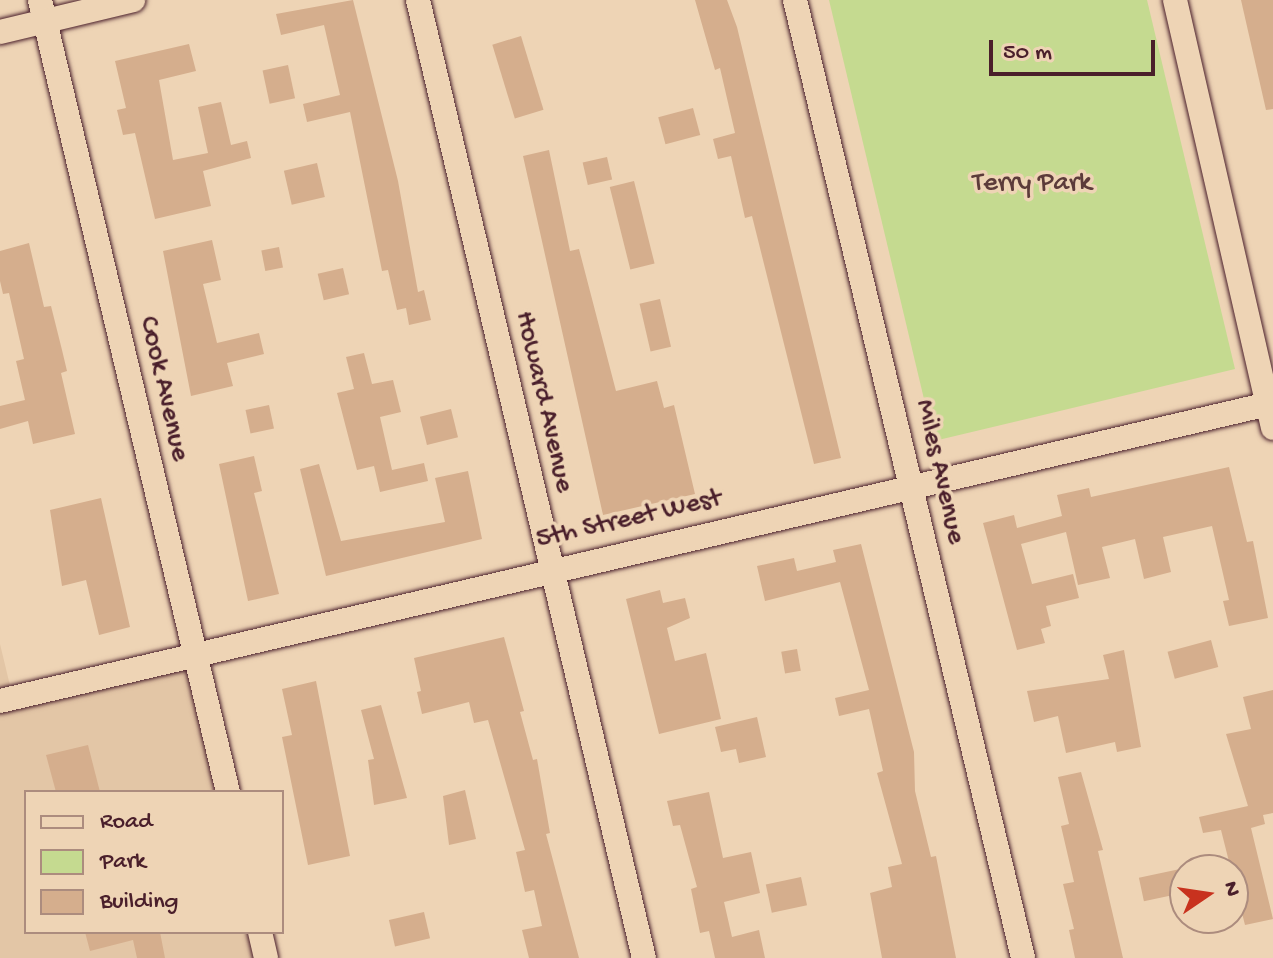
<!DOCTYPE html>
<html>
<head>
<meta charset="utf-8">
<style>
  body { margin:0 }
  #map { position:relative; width:1273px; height:958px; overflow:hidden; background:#eed4b5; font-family:"Gochi Hand",sans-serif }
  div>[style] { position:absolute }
  .built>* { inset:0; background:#e3c6a6 }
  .green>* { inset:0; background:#c5da90 }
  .building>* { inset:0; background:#d5ae8d; transform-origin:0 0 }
  .roads { filter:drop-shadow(0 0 2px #4a1f2b) drop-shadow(0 0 2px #4a1f2b) }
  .minor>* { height:24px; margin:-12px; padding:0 12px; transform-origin:12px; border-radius:12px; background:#eed4b5 }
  span { translate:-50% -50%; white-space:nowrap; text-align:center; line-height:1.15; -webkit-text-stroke:7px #eed4b5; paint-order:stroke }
  .park-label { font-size:28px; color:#5c3b3a }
  .street-label { font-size:28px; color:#4a1f2b }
  .legend { position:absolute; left:24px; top:790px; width:260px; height:144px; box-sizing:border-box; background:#eed4b5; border:2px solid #ac8c7e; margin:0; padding:10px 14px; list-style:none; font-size:24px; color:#4a1f2b }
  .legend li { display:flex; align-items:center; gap:16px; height:40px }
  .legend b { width:40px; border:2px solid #ac8c7e }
  .north { position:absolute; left:1169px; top:854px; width:80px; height:80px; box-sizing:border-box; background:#eed4b5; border:2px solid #ac8c7e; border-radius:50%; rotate:77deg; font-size:22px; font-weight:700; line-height:32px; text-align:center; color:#4a1f2b }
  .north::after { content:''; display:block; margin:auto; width:28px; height:36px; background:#c8321e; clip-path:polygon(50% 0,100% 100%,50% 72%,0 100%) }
  .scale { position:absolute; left:989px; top:40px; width:166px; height:36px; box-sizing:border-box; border:4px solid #4a1f2b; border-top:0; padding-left:10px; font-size:24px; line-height:28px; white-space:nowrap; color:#4a1f2b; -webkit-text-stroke:6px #eed4b5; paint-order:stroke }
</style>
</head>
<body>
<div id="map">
  <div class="built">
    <div style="clip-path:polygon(0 644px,13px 698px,195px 652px,228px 792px,26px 792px,26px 932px,260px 932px,266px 958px,0 958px)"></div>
  </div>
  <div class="green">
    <div style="clip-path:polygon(829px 0,1147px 0,1235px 369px,934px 441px)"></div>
  </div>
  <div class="building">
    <div style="clip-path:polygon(353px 0,398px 181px,418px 292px,424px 290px,431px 320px,409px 325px,406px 308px,397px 310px,388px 270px,382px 271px,350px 112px,307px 122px,303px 104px,340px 95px,324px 25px,281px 35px,276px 14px)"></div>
    <div style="clip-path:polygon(695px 0,727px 0,737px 27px,841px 458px,814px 464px,752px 216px,745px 218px,731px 156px,718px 159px,713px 139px,735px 133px,720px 68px,715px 70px)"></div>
    <div style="clip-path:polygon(1241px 0,1273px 0,1273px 109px,1266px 110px)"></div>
    <div style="left:521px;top:36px;width:77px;height:30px;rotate:73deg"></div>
    <div style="clip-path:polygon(189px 44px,196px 71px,159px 80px,173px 160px,208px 153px,198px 107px,221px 102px,231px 145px,247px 141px,251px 158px,203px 171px,211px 206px,155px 219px,135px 133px,123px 135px,117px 110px,126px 108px,115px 61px)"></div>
    <div style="left:288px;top:65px;width:34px;height:26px;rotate:78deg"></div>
    <div style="left:693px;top:108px;width:28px;height:36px;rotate:75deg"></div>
    <div style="clip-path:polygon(549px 150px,570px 251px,579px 249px,616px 391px,657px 381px,664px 408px,674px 405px,695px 494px,603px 515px,523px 156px)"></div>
    <div style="left:607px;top:157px;width:23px;height:25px;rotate:77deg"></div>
    <div style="left:317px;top:163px;width:35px;height:34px;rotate:77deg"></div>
    <div style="left:634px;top:181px;width:85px;height:25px;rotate:76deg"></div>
    <div style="clip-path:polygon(212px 240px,221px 280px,203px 284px,217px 343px,259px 333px,264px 354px,227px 363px,233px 386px,191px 396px,163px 251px)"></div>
    <div style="clip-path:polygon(29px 243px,44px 307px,51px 306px,62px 350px,67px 371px,61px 373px,75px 434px,33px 444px,28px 421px,0 429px,0 406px,25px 400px,16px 361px,24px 359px,9px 293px,3px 294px,0 281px,0 251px)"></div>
    <div style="left:279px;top:247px;width:21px;height:18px;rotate:79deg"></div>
    <div style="left:343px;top:268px;width:27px;height:26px;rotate:77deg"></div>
    <div style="left:660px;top:299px;width:49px;height:21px;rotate:77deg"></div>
    <div style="clip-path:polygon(364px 353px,372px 384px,393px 380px,401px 412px,380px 417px,392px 470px,424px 463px,428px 481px,380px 492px,374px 466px,357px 470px,337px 393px,354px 389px,346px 357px)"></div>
    <div style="left:269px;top:405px;width:24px;height:24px;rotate:78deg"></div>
    <div style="left:451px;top:409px;width:29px;height:32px;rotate:76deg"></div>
    <div style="clip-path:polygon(254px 456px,262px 491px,254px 493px,279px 594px,248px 601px,219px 464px)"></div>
    <div style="clip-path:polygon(319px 464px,341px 541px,445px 522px,435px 478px,468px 471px,482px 539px,326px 576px,300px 469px)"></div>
    <div style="clip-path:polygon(1229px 467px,1247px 542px,1253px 541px,1268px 618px,1229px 626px,1223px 601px,1229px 600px,1212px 526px,1163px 537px,1171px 572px,1144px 579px,1135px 539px,1102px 547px,1110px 578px,1078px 585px,1066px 532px,1021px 544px,1032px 584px,1073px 574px,1079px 598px,1046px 606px,1051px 626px,1041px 629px,1045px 643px,1017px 650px,983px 523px,1014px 515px,1017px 528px,1062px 516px,1057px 495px,1089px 488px,1091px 497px)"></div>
    <div style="clip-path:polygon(101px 498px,130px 627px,99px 635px,86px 580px,62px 586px,50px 510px)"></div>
    <div style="clip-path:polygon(861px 544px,914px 752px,915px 791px,931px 857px,936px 856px,956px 958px,882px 958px,870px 893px,892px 887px,888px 867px,902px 864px,877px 773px,883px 771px,869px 709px,839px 716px,835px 698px,869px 690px,840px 582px,765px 601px,757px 566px,794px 558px,797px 571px,836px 562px,833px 550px)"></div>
    <div style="clip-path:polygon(660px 590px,663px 603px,685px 598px,690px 618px,667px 628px,675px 661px,706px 653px,721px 719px,659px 734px,626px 599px)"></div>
    <div style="clip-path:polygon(504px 637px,524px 711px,520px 712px,533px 760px,537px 759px,550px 833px,546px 834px,579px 958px,529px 958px,522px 930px,542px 926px,534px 890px,525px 892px,516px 852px,525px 850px,488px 720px,474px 723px,469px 702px,422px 714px,417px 692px,421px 691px,414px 658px)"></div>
    <div style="left:1211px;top:640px;width:28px;height:45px;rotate:75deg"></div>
    <div style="left:797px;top:649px;width:22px;height:16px;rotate:80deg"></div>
    <div style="clip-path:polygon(1124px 650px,1141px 747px,1117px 752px,1115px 742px,1066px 753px,1058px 716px,1034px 722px,1027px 691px,1109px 679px,1103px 655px)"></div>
    <div style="clip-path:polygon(316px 681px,350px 856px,308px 865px,282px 737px,292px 735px,282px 689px)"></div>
    <div style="clip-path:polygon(1273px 690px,1273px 813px,1263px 815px,1265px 824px,1251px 828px,1273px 919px,1245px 925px,1221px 830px,1203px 833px,1199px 817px,1248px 806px,1226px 734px,1251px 729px,1243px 697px)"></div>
    <div style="clip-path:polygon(381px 705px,407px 798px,374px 805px,368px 760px,374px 759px,361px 710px)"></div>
    <div style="clip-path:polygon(757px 717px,766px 757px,739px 763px,736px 749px,721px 752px,715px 727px)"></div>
    <div style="clip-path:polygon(88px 745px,100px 792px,56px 792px,46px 755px)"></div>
    <div style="clip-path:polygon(1081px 772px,1103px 850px,1098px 851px,1123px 958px,1075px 958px,1069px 930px,1074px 929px,1063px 884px,1074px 882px,1061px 826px,1069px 824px,1058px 777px)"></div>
    <div style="clip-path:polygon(465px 790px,476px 839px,449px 845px,443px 796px)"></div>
    <div style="clip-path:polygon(709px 792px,723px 858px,751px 852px,760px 893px,724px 902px,732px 937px,759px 930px,765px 958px,715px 958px,709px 931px,700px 933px,691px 889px,697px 887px,680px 825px,673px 826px,667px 801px)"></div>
    <div style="left:1180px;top:869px;width:24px;height:42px;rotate:78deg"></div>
    <div style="left:801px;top:877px;width:29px;height:36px;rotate:78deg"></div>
    <div style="left:424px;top:912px;width:27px;height:36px;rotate:77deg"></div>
    <div style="clip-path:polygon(85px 932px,160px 932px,165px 958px,137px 958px,133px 940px,90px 951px)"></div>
  </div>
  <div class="roads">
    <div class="minor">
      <div style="left:40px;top:0;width:814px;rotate:76.65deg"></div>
      <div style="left:418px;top:0;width:984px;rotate:76.73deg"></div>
      <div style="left:795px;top:0;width:985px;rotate:76.61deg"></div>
      <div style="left:1175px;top:0;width:439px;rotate:77.1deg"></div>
      <div style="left:0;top:32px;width:137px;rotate:-13.5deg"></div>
      <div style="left:0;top:701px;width:1307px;rotate:-13.18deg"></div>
      <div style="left:260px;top:932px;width:27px;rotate:77deg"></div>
    </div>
  </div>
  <div class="park-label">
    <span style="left:1032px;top:184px">Terry Park</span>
  </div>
  <div class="street-label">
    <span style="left:163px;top:389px;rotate:77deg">Cook Avenue</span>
    <span style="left:543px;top:402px;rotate:77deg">Howard Avenue</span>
    <span style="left:939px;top:472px;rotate:77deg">Miles Avenue</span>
    <span style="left:629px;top:520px;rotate:-13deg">5th Street West</span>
  </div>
  <ul class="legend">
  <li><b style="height:10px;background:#eed4b5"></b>Road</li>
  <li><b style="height:22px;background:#c5da90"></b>Park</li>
  <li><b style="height:22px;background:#d5ae8d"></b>Building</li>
  </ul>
  <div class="north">N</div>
  <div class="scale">50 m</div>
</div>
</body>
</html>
